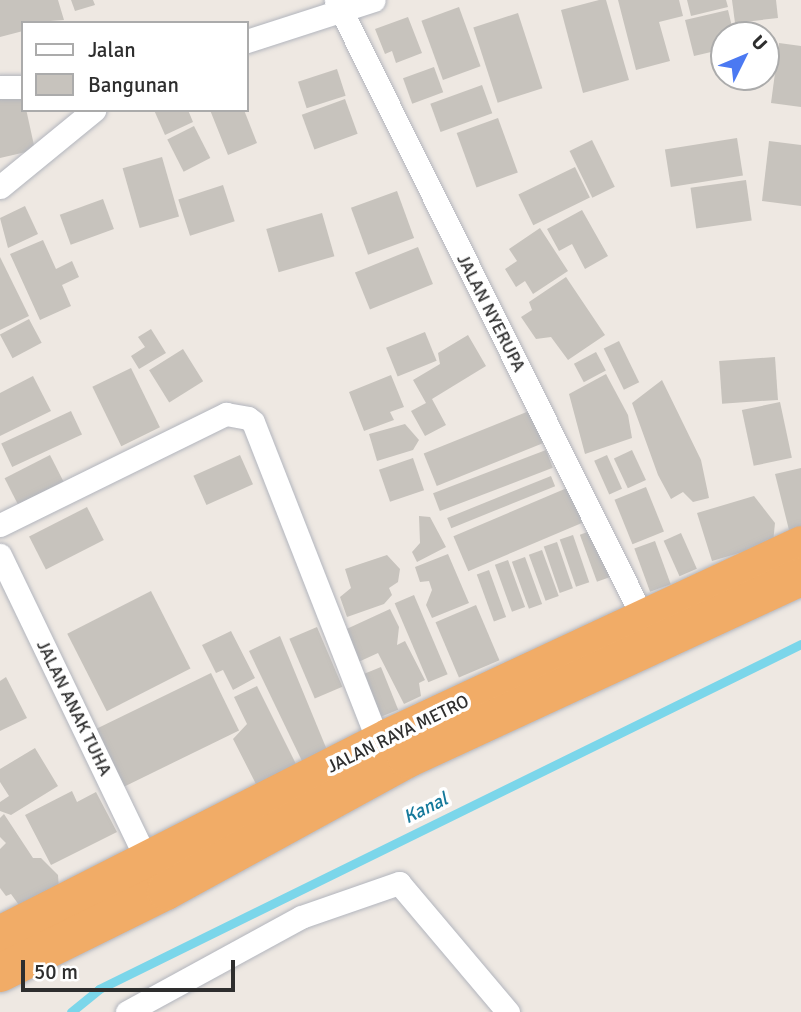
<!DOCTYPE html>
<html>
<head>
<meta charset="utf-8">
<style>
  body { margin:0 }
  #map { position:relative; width:801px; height:1012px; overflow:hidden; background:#eee8e2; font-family:Signika,sans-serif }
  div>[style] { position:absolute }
  .stream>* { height:9px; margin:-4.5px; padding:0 4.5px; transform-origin:4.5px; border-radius:4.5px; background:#7bd6ea }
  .building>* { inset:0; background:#c7c3bd; transform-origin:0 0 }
  .roads { filter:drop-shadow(0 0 2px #b2b5bd) drop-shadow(0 0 2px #b2b5bd) }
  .minor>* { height:23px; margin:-11.5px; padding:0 11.5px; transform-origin:11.5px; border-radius:11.5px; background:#fff }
  .trunk>* { height:38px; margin:-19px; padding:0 19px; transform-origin:19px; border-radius:19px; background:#f1ac67 }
  span { translate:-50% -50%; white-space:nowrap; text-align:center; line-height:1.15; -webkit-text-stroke:7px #fff; paint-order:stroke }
  .street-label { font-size:18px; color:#2e2e2e }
  .water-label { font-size:19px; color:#15799b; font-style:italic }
  .legend { position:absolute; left:21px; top:21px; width:228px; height:91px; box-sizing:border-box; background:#fff; border:2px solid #ababab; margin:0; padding:9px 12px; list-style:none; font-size:21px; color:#2e2e2e }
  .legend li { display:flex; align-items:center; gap:14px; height:35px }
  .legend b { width:35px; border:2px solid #ababab }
  .north { position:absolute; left:710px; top:21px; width:70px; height:70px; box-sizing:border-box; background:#fff; border:2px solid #ababab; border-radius:50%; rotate:47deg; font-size:19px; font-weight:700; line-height:28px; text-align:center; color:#2e2e2e }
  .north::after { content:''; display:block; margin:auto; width:24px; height:32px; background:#4b79f2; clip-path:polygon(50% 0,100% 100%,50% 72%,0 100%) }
  .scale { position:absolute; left:21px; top:960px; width:214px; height:32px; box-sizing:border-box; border:4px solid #2e2e2e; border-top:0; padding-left:9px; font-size:21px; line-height:24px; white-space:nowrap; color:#2e2e2e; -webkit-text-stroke:5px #fff; paint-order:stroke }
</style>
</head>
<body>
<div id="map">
  <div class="stream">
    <div style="left:71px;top:1012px;width:36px;rotate:-39deg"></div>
    <div style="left:99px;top:989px;width:782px;rotate:-26.17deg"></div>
  </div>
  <div class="building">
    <div style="clip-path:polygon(0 0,58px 0,64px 20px,23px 23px,23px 31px,0 37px)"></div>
    <div style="clip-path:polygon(71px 0,93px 0,95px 5px,75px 11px)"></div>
    <div style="clip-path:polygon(599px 0,606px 0,629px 80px,583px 93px,561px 10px)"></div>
    <div style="clip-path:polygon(618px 0,679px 0,683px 16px,659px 22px,670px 61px,636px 70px)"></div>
    <div style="clip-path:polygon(687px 0,726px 0,728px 7px,691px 16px)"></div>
    <div style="clip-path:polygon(732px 0,776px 0,778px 18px,735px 23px)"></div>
    <div style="left:459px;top:7px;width:63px;height:40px;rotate:70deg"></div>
    <div style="clip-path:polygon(728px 10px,734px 35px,724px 35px,724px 49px,694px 56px,685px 20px)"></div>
    <div style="left:518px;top:13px;width:79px;height:47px;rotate:72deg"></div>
    <div style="clip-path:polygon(408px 17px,422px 53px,396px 63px,392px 51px,385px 54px,375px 29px)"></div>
    <div style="clip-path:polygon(779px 43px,801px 46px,801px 107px,771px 103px)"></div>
    <div style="left:434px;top:67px;width:27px;height:33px;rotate:70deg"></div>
    <div style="left:337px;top:69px;width:28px;height:41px;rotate:72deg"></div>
    <div style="left:482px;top:85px;width:30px;height:55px;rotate:70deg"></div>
    <div style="clip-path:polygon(23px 95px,35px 150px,0 158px,0 99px)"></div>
    <div style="left:345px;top:99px;width:37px;height:46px;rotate:70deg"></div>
    <div style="clip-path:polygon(154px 110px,188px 110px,193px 122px,165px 135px)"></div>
    <div style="clip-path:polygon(210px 110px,244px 110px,257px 143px,228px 155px)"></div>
    <div style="left:498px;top:118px;width:58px;height:44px;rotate:70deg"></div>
    <div style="left:194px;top:126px;width:36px;height:30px;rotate:63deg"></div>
    <div style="left:737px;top:138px;width:38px;height:73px;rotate:81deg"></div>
    <div style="left:592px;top:140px;width:52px;height:25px;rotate:64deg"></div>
    <div style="clip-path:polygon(769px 141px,801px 145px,801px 206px,762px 201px)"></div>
    <div style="left:162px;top:157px;width:62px;height:41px;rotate:74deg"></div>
    <div style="left:575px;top:167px;width:34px;height:63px;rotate:64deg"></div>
    <div style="left:746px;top:180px;width:41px;height:56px;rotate:82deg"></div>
    <div style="left:223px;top:185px;width:38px;height:47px;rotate:72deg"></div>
    <div style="left:397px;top:191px;width:50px;height:49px;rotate:70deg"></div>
    <div style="left:103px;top:199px;width:32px;height:46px;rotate:70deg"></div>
    <div style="clip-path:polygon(25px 206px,38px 234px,8px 248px,0 218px)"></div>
    <div style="clip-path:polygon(582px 210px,608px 256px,585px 269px,572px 244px,559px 251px,547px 229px)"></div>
    <div style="left:322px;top:213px;width:45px;height:58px;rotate:74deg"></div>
    <div style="clip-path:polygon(540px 228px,568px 271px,533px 294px,525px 281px,516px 287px,505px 269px,517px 261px,509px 249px)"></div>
    <div style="clip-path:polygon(43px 240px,56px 269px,72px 261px,79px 277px,62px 285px,71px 306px,40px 320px,10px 254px)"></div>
    <div style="left:418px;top:247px;width:40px;height:68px;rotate:68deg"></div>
    <div style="clip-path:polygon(0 257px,29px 316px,0 330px)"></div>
    <div style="clip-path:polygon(566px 277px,605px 335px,568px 360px,551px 337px,536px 339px,521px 317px,532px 310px,529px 302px)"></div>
    <div style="left:29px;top:319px;width:27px;height:33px;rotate:62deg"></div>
    <div style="clip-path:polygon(151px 329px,166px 353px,139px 369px,131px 356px,145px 347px,138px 337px)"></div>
    <div style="left:425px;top:332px;width:31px;height:42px;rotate:68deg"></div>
    <div style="clip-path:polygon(468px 335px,486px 366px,432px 399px,446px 425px,425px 436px,411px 411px,426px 403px,413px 380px,440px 364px,438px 353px)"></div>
    <div style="left:619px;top:341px;width:46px;height:17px;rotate:64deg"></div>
    <div style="left:183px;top:349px;width:38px;height:40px;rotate:58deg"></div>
    <div style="left:596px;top:352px;width:21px;height:25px;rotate:62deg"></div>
    <div style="left:775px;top:357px;width:43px;height:56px;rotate:86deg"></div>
    <div style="left:131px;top:368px;width:66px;height:43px;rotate:64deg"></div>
    <div style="clip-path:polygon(606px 374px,628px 415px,632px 438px,585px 454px,569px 394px)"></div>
    <div style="clip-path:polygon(391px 375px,404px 407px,390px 412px,394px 420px,364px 431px,349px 392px)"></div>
    <div style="clip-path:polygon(33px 376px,51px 411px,0 436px,0 393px)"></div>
    <div style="clip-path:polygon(662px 380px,701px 460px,709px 498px,693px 502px,683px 492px,671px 499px,658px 475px,632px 403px)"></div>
    <div style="left:780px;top:402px;width:57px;height:39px;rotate:78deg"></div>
    <div style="left:534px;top:409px;width:35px;height:119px;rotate:68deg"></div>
    <div style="left:71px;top:411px;width:26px;height:77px;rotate:65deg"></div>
    <div style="clip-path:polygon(405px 424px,419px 440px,413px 450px,377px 461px,369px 434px)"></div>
    <div style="left:546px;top:450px;width:19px;height:121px;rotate:69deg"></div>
    <div style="left:632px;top:450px;width:33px;height:20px;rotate:65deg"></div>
    <div style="left:50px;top:455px;width:34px;height:51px;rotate:63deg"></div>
    <div style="left:240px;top:455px;width:32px;height:51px;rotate:66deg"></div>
    <div style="left:607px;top:455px;width:37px;height:14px;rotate:66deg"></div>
    <div style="left:413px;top:458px;width:34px;height:36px;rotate:71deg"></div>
    <div style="clip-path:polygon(801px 468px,801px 527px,789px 530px,775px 474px)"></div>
    <div style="left:551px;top:476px;width:11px;height:112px;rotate:68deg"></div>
    <div style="left:574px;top:485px;width:38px;height:131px;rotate:67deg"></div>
    <div style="left:646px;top:487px;width:48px;height:34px;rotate:68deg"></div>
    <div style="clip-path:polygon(754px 496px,775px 523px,773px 543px,712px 561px,697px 513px)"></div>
    <div style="left:87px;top:507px;width:37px;height:65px;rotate:63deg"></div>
    <div style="clip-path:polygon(419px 516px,430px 517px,446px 547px,417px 562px,412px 552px,420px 543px)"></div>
    <div style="left:593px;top:530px;width:50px;height:14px;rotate:70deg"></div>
    <div style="left:681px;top:533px;width:39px;height:19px;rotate:66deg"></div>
    <div style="left:573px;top:535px;width:50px;height:14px;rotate:71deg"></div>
    <div style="left:655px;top:541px;width:46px;height:22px;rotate:70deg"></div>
    <div style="left:557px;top:542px;width:49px;height:14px;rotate:71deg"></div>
    <div style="left:542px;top:550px;width:49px;height:14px;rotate:70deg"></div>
    <div style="clip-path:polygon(448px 554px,469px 603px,432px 618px,426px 605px,432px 590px,429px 581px,420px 582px,415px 567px)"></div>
    <div style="clip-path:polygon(387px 555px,400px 569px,398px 582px,389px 588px,392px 595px,384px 604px,347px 617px,340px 597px,351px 588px,345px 569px)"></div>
    <div style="left:525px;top:557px;width:50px;height:14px;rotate:70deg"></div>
    <div style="left:508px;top:560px;width:50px;height:14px;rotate:70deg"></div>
    <div style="left:489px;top:570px;width:50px;height:13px;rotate:70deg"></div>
    <div style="left:151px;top:591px;width:87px;height:94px;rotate:63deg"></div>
    <div style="left:414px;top:595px;width:86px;height:21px;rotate:67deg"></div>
    <div style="left:476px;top:605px;width:60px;height:44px;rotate:67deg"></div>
    <div style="clip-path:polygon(390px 609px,399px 627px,397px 645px,405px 641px,425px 680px,419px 683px,421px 696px,404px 704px,378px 653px,354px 664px,340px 632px)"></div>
    <div style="left:317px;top:627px;width:65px;height:30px;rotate:67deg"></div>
    <div style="clip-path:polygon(231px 631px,255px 678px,233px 690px,223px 670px,216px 673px,202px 645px)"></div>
    <div style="clip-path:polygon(280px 636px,327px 750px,302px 761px,249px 651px)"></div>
    <div style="left:381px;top:667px;width:46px;height:26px;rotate:68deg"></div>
    <div style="left:211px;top:673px;width:64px;height:128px;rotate:64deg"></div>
    <div style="clip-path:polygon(6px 677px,27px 718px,0 731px,0 681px)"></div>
    <div style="clip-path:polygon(257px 686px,297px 766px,257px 786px,233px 739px,247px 724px,234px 697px)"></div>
    <div style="clip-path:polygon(35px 748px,58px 786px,11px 815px,0 811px,0 802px,9px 796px,0 782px,0 769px)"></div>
    <div style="clip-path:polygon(72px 791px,77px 802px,96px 792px,117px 832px,51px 865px,25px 815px)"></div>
    <div style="clip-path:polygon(4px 814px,33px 858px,41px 858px,58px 875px,59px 889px,24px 912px,11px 894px,6px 896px,0 888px,0 849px,6px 843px,0 837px,0 818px)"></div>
  </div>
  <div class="roads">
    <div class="minor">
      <div style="left:336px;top:0;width:688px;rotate:63.58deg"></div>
      <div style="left:247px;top:41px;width:133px;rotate:-17.9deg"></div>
      <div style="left:0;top:87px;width:23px"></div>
      <div style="left:0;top:187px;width:122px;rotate:-39.3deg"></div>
      <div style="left:0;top:525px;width:252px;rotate:-26.2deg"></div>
      <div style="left:226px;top:414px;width:22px;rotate:10deg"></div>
      <div style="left:248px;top:418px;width:6px;rotate:39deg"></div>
      <div style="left:253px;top:422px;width:345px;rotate:68.6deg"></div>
      <div style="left:0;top:555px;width:341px;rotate:64.3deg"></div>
      <div style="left:127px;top:1012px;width:198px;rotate:-28.6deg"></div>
      <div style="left:301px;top:917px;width:104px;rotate:-19.1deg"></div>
      <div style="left:399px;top:883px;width:169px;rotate:49.8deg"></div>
    </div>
    <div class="trunk">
      <div style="left:0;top:935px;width:437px;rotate:-26.9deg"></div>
      <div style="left:390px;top:737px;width:454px;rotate:-25deg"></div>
      <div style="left:0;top:973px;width:185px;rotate:-26.3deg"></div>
      <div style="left:166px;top:891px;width:275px;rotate:-28.7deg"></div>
      <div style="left:407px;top:759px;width:434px;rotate:-24.8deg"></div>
    </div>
  </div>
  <div class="street-label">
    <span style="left:491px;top:313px;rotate:63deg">JALAN NYERUPA</span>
    <span style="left:74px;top:708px;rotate:64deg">JALAN ANAK TUHA</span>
    <span style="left:398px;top:734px;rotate:-26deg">JALAN RAYA METRO</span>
  </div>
  <div class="water-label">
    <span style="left:426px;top:809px;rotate:-26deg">Kanal</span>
  </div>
  <ul class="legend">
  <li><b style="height:9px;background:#fff"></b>Jalan</li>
  <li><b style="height:19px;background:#c7c3bd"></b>Bangunan</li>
  </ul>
  <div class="north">U</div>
  <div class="scale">50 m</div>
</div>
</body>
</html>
